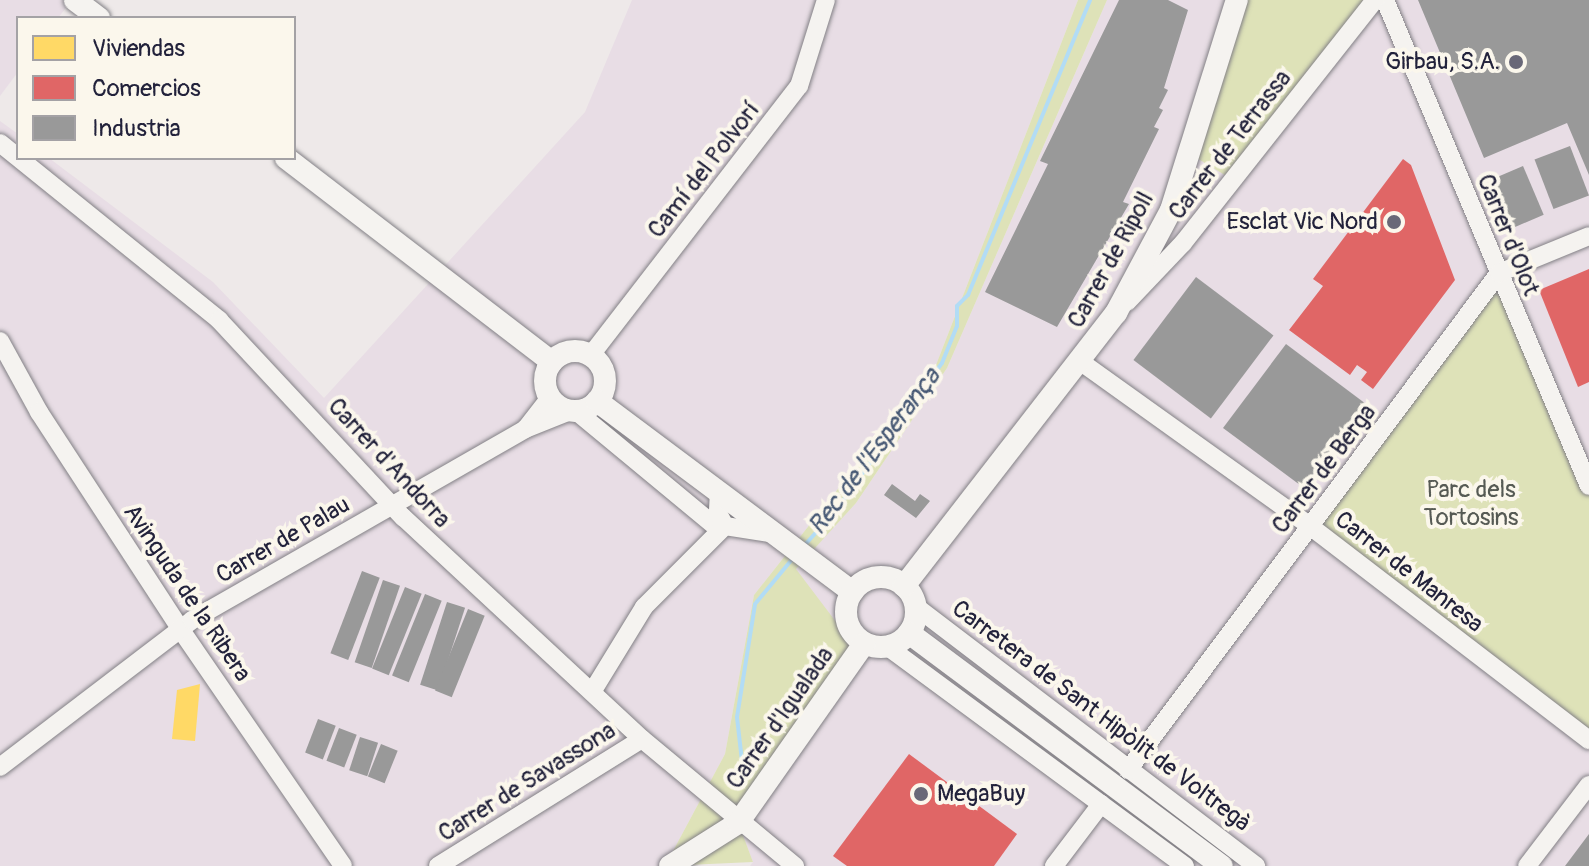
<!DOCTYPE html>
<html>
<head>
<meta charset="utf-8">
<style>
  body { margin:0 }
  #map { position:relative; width:1589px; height:866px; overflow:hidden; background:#eee9e9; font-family:Pangolin,sans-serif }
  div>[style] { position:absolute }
  .built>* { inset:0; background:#e8dde5 }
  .green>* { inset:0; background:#dee2b8 }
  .homes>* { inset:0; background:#ffd966 }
  .shops>* { inset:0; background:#e06666 }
  .industry>* { inset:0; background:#999; transform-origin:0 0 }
  .stream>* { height:4px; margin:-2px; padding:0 2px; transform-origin:2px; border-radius:2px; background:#b2dcf5 }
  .roads { filter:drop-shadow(0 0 2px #828085) drop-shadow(0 0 2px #828085) }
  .minor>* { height:18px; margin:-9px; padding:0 9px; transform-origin:9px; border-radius:9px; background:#f5f3f0 }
  .tertiary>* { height:22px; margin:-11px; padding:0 11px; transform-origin:11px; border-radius:11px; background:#f5f3f0 }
  .tertiary>.ring { margin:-11px; padding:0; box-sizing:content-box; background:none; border:22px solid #f5f3f0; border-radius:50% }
  .dots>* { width:22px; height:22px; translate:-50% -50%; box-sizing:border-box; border:4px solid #fbf7ec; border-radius:50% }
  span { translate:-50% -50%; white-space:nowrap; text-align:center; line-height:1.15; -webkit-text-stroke:8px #fbf7ec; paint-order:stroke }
  .poi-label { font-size:24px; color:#22223b }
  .right { translate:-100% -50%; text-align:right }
  .left { translate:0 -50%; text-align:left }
  .street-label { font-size:24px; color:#22223b }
  .park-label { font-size:24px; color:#565a54 }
  .water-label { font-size:26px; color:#465874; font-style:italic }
  .legend { position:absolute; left:16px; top:16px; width:280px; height:144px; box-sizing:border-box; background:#fbf7ec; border:2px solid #a4a2a5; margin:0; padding:10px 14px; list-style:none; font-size:24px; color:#22223b }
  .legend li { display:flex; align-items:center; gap:16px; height:40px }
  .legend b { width:40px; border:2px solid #a4a2a5 }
</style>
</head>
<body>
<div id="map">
  <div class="built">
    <div style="clip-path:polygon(0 0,72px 0,58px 18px,18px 18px,18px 72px,0 96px)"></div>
    <div style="clip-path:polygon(632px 0,1078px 0,936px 365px,754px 595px,725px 754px,665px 866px,0 866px,0 121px,18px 134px,18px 158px,49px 158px,213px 282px,324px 398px,585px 112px)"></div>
    <div style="clip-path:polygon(1107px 0,1589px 0,1589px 866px,750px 866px,753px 862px,738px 823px,795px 569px,856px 503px,947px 368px)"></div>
  </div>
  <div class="green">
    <div style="clip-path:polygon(1078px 0,1107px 0,947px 368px,856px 503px,796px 569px,855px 647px,738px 822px,753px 862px,665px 866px,725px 754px,754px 595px,936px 365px)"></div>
    <div style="clip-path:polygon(1237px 0,1375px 0,1233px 180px,1190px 154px)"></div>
    <div style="clip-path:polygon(1499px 273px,1589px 486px,1589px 740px,1310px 526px)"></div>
  </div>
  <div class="homes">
    <div style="clip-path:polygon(200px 684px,195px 741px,172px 739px,177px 690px)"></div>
  </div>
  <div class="shops">
    <div style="clip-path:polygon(1403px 159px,1411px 165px,1455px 280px,1373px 389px,1361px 380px,1367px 372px,1357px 365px,1350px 375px,1289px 330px,1323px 286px,1313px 279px)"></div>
    <div style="clip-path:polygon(1589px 269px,1589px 382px,1578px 387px,1539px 290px)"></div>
    <div style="clip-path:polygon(909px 754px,1017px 834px,994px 866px,847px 866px,833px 856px)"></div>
  </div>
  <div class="industry">
    <div style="clip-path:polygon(1119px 0,1168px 0,1188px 10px,1164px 88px,1168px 90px,1159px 108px,1163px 110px,1154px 127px,1159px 129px,1123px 202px,1129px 204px,1057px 327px,985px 292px,1048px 164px,1040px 161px)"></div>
    <div style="clip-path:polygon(1418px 0,1589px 0,1589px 175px,1567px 123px,1484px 158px)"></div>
    <div style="left:1570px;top:146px;width:53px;height:38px;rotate:69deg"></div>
    <div style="left:1523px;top:166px;width:53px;height:33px;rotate:67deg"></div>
    <div style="left:1196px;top:277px;width:97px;height:104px;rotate:37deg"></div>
    <div style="clip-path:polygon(1286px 344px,1366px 404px,1306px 484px,1300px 485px,1223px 428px)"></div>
    <div style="clip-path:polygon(892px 484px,915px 501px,920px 494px,930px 501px,916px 518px,884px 495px)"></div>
    <div style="left:362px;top:571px;width:19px;height:88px;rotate:21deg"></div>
    <div style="left:383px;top:580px;width:18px;height:87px;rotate:19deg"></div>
    <div style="left:405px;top:587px;width:18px;height:88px;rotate:22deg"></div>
    <div style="left:425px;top:594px;width:18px;height:88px;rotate:22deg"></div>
    <div style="left:447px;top:602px;width:19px;height:87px;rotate:18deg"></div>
    <div style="left:468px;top:609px;width:18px;height:88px;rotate:22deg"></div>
    <div style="left:318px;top:719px;width:19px;height:36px;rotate:21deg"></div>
    <div style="left:339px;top:728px;width:19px;height:35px;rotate:21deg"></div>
    <div style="left:360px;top:737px;width:19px;height:35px;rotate:18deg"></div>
    <div style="left:381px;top:744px;width:18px;height:35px;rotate:22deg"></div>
    <div style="clip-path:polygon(1589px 834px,1589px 866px,1565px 866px)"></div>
  </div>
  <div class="stream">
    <div style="left:803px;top:547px;width:51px;rotate:-48.2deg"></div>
    <div style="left:837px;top:509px;width:180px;rotate:-54.3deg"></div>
    <div style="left:942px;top:363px;width:40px;rotate:-68deg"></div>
    <div style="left:957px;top:326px;width:20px;rotate:-90deg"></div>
    <div style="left:957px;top:306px;width:16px;rotate:-45deg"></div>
    <div style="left:968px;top:295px;width:319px;rotate:-67.5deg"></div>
    <div style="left:743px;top:770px;width:53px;rotate:-96.5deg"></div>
    <div style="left:737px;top:717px;width:114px;rotate:-80.9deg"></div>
    <div style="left:755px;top:604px;width:61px;rotate:-50.3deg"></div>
  </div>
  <div class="roads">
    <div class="minor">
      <div style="left:1385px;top:0;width:527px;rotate:67.23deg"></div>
      <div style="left:0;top:143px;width:282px;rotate:38.9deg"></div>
      <div style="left:219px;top:320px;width:270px;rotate:47deg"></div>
      <div style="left:403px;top:517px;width:326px;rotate:42.9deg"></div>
      <div style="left:642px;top:739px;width:199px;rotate:39.7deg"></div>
      <div style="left:1127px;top:302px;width:81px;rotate:-46.5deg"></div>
      <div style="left:1183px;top:243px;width:310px;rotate:-51.7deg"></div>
      <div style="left:0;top:341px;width:81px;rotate:61.2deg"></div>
      <div style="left:39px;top:412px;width:260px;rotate:56.9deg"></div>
      <div style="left:181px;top:630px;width:286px;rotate:55.5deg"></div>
      <div style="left:591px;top:355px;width:340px;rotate:-52.3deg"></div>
      <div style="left:799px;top:86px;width:90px;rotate:-72.6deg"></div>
      <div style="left:1081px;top:362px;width:282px;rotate:35.6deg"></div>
      <div style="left:1310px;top:526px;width:352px;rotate:37.5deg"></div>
      <div style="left:576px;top:411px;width:187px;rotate:39.6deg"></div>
      <div style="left:527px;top:427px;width:37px;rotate:-52deg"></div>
      <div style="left:719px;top:491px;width:22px;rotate:93deg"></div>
      <div style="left:718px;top:513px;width:15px;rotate:62deg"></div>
      <div style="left:725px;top:526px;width:52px;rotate:8.9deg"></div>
      <div style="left:915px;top:606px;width:429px;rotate:37.3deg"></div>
      <div style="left:888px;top:647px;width:369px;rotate:36.4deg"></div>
      <div style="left:592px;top:692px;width:100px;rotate:-58.5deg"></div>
      <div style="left:644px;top:607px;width:115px;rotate:-45deg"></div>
      <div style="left:0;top:767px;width:242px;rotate:-37.4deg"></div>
      <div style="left:192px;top:620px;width:384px;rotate:-29.8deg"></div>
      <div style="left:525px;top:429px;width:48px;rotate:-21.8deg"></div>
      <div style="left:1128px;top:770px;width:620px;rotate:-53.26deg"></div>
      <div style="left:1499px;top:273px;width:97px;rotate:-22.3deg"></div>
      <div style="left:438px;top:866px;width:240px;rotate:-31.9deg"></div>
      <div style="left:1054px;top:866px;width:78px;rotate:-52.8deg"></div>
      <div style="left:1527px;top:866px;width:102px;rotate:-52.6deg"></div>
    </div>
    <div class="tertiary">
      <div style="left:75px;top:0;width:30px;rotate:37deg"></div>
      <div style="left:286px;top:158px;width:335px;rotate:37.5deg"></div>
      <div class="ring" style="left:545px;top:351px;width:38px;height:38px"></div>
      <div style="left:597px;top:401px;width:319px;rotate:36.8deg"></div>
      <div class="ring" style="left:846px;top:577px;width:48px;height:48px"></div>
      <div style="left:904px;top:586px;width:346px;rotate:-52.2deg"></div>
      <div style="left:1116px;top:313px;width:117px;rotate:-61.9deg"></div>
      <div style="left:1171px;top:210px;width:220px;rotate:-72.6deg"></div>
      <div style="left:909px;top:633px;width:390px;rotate:36.7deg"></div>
      <div style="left:670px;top:866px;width:80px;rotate:-32.3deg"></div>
      <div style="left:738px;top:823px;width:219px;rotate:-54.9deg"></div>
    </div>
  </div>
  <div class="dots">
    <div style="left:1516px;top:62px;background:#696878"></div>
    <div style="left:1394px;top:222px;background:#696878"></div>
    <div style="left:921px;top:794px;background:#696878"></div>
  </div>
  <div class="poi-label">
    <span class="right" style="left:1500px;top:62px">Girbau, S.A.</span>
    <span class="right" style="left:1378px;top:222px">Esclat Vic Nord</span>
    <span class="left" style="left:937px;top:794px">MegaBuy</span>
  </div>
  <div class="street-label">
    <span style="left:1230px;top:145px;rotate:-52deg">Carrer de Terrassa</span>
    <span style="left:704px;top:170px;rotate:-52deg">Camí del Polvorí</span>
    <span style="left:1508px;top:235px;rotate:68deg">Carrer d'Olot</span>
    <span style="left:1111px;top:260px;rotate:-61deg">Carrer de Ripoll</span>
    <span style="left:389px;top:463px;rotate:47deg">Carrer d'Andorra</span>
    <span style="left:1324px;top:469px;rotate:-53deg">Carrer de Berga</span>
    <span style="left:283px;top:540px;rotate:-30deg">Carrer de Palau</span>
    <span style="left:1409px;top:572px;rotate:38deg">Carrer de Manresa</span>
    <span style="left:187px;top:593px;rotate:56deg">Avinguda de la Ribera</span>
    <span style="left:1101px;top:716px;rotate:37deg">Carretera de Sant Hipòlit de Voltregà</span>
    <span style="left:780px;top:718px;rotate:-55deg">Carrer d'Igualada</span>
    <span style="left:527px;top:782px;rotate:-32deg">Carrer de Savassona</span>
  </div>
  <div class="park-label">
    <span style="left:1471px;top:504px">Parc dels<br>Tortosins</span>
  </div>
  <div class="water-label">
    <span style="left:875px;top:452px;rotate:-53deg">Rec de l'Esperança</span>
  </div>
  <ul class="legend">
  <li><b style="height:22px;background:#ffd966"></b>Viviendas</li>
  <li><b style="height:22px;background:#e06666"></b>Comercios</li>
  <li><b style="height:22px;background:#999"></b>Industria</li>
  </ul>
</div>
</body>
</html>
